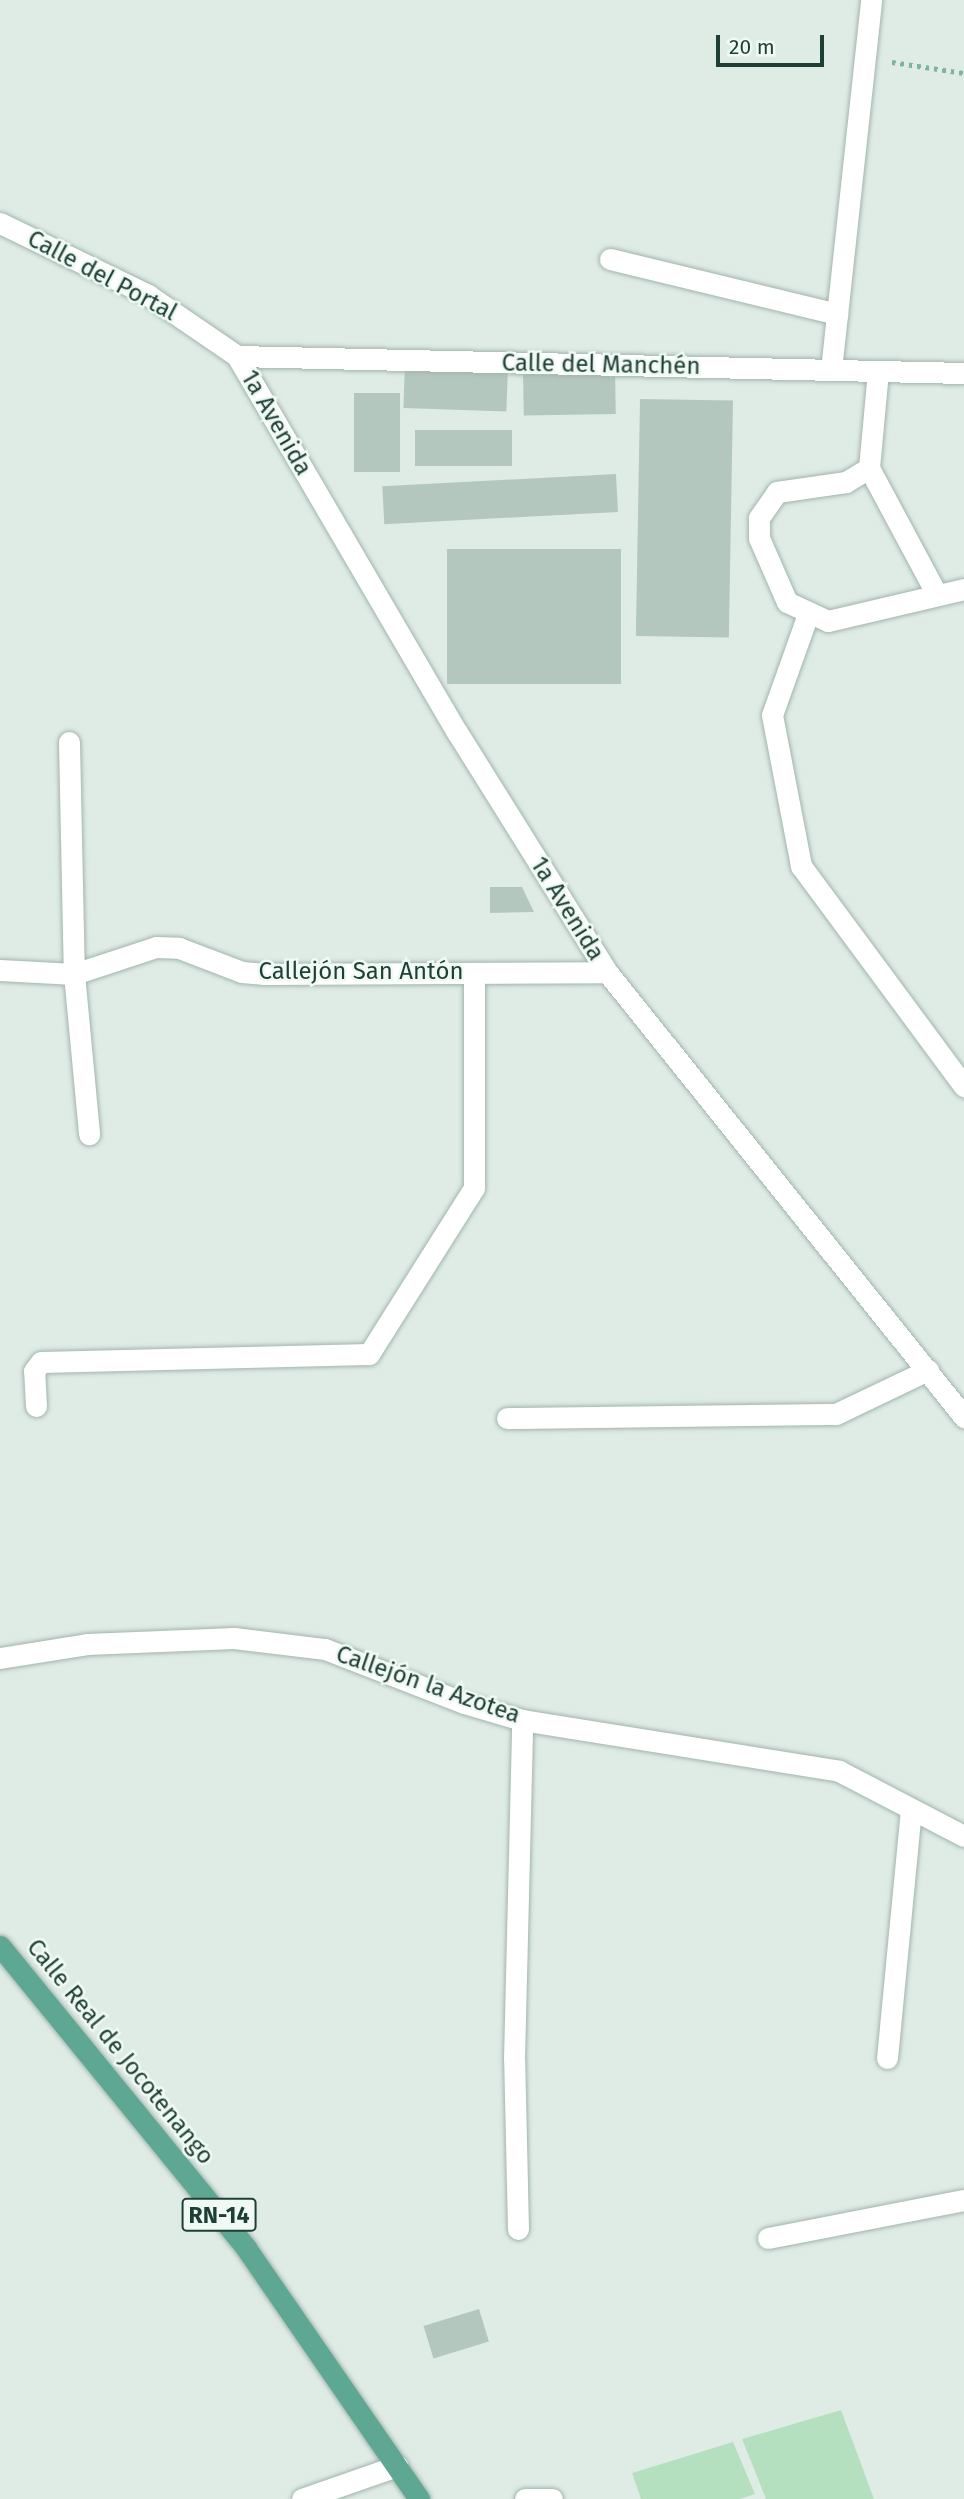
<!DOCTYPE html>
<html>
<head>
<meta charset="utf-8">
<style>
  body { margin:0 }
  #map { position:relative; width:964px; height:2499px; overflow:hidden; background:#dfece6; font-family:"Fira Sans",sans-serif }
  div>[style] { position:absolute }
  .green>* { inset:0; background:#b5e0c0 }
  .building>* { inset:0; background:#b4c7bf; transform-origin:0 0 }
  .path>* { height:4.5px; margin-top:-2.25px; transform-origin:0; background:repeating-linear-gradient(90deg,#7cb4a1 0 3.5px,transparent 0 8.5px) }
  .roads { filter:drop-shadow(0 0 2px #a1b5ad) drop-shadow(0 0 2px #a1b5ad) }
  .service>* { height:21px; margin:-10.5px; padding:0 10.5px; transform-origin:10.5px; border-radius:10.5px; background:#fff }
  .minor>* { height:21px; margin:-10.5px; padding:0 10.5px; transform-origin:10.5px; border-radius:10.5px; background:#fff }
  .primary>* { height:21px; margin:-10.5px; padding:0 10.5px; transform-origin:10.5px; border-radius:10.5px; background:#5ea793 }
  span { translate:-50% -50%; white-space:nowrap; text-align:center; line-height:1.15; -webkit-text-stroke:5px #f0f9f4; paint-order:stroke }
  .shield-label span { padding:2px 5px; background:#f0f9f4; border:2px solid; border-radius:5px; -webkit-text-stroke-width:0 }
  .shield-label { font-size:23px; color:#1e3f35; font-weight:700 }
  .street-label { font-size:24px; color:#1e3f35 }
  .scale { position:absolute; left:716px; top:35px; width:108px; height:32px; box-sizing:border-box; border:4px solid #1e3f35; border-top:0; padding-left:9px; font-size:21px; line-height:24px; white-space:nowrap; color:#1e3f35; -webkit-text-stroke:5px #f0f9f4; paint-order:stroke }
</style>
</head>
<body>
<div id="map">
  <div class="green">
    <div style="clip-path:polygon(841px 2410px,874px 2499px,766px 2499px,742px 2439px)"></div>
    <div style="clip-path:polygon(733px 2442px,755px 2494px,740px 2499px,641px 2499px,632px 2473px)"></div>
  </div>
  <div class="building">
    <div style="left:405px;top:363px;width:103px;height:45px;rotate:2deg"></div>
    <div style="left:615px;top:369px;width:45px;height:92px;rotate:89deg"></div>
    <div style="left:354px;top:393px;width:46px;height:79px"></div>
    <div style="left:640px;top:399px;width:93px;height:237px;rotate:1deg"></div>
    <div style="left:415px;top:430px;width:97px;height:36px"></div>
    <div style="left:616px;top:474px;width:38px;height:234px;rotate:87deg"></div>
    <div style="left:621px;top:549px;width:135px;height:174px;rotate:90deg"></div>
    <div style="clip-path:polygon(490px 887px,522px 887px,534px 912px,490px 913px)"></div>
    <div style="left:479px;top:2309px;width:34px;height:58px;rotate:73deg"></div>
  </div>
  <div class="path">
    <div style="left:892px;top:62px;width:73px;rotate:8.7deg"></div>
  </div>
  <div class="roads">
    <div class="service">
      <div style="left:610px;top:259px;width:234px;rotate:13.6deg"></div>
      <div style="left:831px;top:370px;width:372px;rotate:-83.8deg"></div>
      <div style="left:878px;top:371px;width:97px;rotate:95.3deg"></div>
      <div style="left:869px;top:468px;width:27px;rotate:149deg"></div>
      <div style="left:846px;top:482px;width:70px;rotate:171.8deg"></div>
      <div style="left:777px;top:492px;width:32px;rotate:125deg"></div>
      <div style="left:759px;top:518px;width:20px;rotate:90deg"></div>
      <div style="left:759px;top:538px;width:70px;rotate:66.4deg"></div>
      <div style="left:787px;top:602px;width:45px;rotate:24.9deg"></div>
      <div style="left:828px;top:621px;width:140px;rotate:-13.2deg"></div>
      <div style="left:869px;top:468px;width:144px;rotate:61.8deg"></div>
      <div style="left:808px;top:614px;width:107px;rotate:109.6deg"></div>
      <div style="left:772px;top:715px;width:154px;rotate:79.1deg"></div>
      <div style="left:801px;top:866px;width:274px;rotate:53.5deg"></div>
      <div style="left:74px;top:974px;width:161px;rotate:84.6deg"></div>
      <div style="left:302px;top:2499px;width:101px;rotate:-19.2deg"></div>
      <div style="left:525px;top:2499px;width:27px"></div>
    </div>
    <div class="minor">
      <div style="left:0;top:223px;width:165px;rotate:25.9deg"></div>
      <div style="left:148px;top:295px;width:108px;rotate:34.4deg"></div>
      <div style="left:237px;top:356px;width:436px;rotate:59.7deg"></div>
      <div style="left:457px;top:732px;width:283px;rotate:58deg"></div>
      <div style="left:607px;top:972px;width:571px;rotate:51.26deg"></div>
      <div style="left:237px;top:356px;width:727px;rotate:1.34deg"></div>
      <div style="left:69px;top:742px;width:232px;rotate:88.8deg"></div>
      <div style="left:0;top:970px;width:74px;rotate:3.1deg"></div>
      <div style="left:74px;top:974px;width:86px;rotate:-18.2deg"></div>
      <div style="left:156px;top:947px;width:23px;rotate:2deg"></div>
      <div style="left:179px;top:948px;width:67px;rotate:20.9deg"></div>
      <div style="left:242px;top:972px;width:23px;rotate:5deg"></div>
      <div style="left:265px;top:974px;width:342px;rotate:-0.3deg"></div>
      <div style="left:36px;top:1406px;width:35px;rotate:-93deg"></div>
      <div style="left:34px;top:1371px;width:11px;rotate:-52deg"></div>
      <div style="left:41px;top:1362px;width:328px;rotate:-1.4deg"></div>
      <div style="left:369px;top:1354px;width:196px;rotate:-57.7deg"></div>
      <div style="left:474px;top:1188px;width:215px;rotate:-90deg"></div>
      <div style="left:507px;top:1418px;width:329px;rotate:-0.7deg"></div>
      <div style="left:836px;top:1414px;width:102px;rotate:-25.6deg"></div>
      <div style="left:0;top:1658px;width:88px;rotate:-9.1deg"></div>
      <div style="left:87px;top:1644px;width:147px;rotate:-2.3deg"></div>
      <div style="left:234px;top:1638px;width:92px;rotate:6.9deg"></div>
      <div style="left:325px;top:1649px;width:149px;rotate:21.2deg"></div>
      <div style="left:464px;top:1703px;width:60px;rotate:16.3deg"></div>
      <div style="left:522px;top:1720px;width:321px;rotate:9.1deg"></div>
      <div style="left:839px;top:1771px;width:141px;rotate:27.5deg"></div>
      <div style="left:887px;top:2058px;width:249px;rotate:-84.5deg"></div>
      <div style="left:518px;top:2229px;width:170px;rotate:-91.3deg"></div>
      <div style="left:514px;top:2059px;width:339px;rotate:-88.6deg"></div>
      <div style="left:768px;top:2238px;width:200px;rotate:-11deg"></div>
    </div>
    <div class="primary">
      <div style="left:0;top:1946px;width:390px;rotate:50.8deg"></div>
      <div style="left:246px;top:2248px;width:305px;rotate:55.4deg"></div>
    </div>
  </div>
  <div class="shield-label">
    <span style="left:219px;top:2215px">RN-14</span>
  </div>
  <div class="street-label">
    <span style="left:102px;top:276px;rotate:28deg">Calle del Portal</span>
    <span style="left:601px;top:365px;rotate:1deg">Calle del Manchén</span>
    <span style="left:276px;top:423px;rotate:60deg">1a Avenida</span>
    <span style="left:567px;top:909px;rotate:58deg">1a Avenida</span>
    <span style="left:361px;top:972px">Callejón San Antón</span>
    <span style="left:428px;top:1685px;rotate:19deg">Callejón la Azotea</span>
    <span style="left:120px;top:2052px;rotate:51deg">Calle Real de Jocotenango</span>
  </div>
  <div class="scale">20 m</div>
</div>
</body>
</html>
